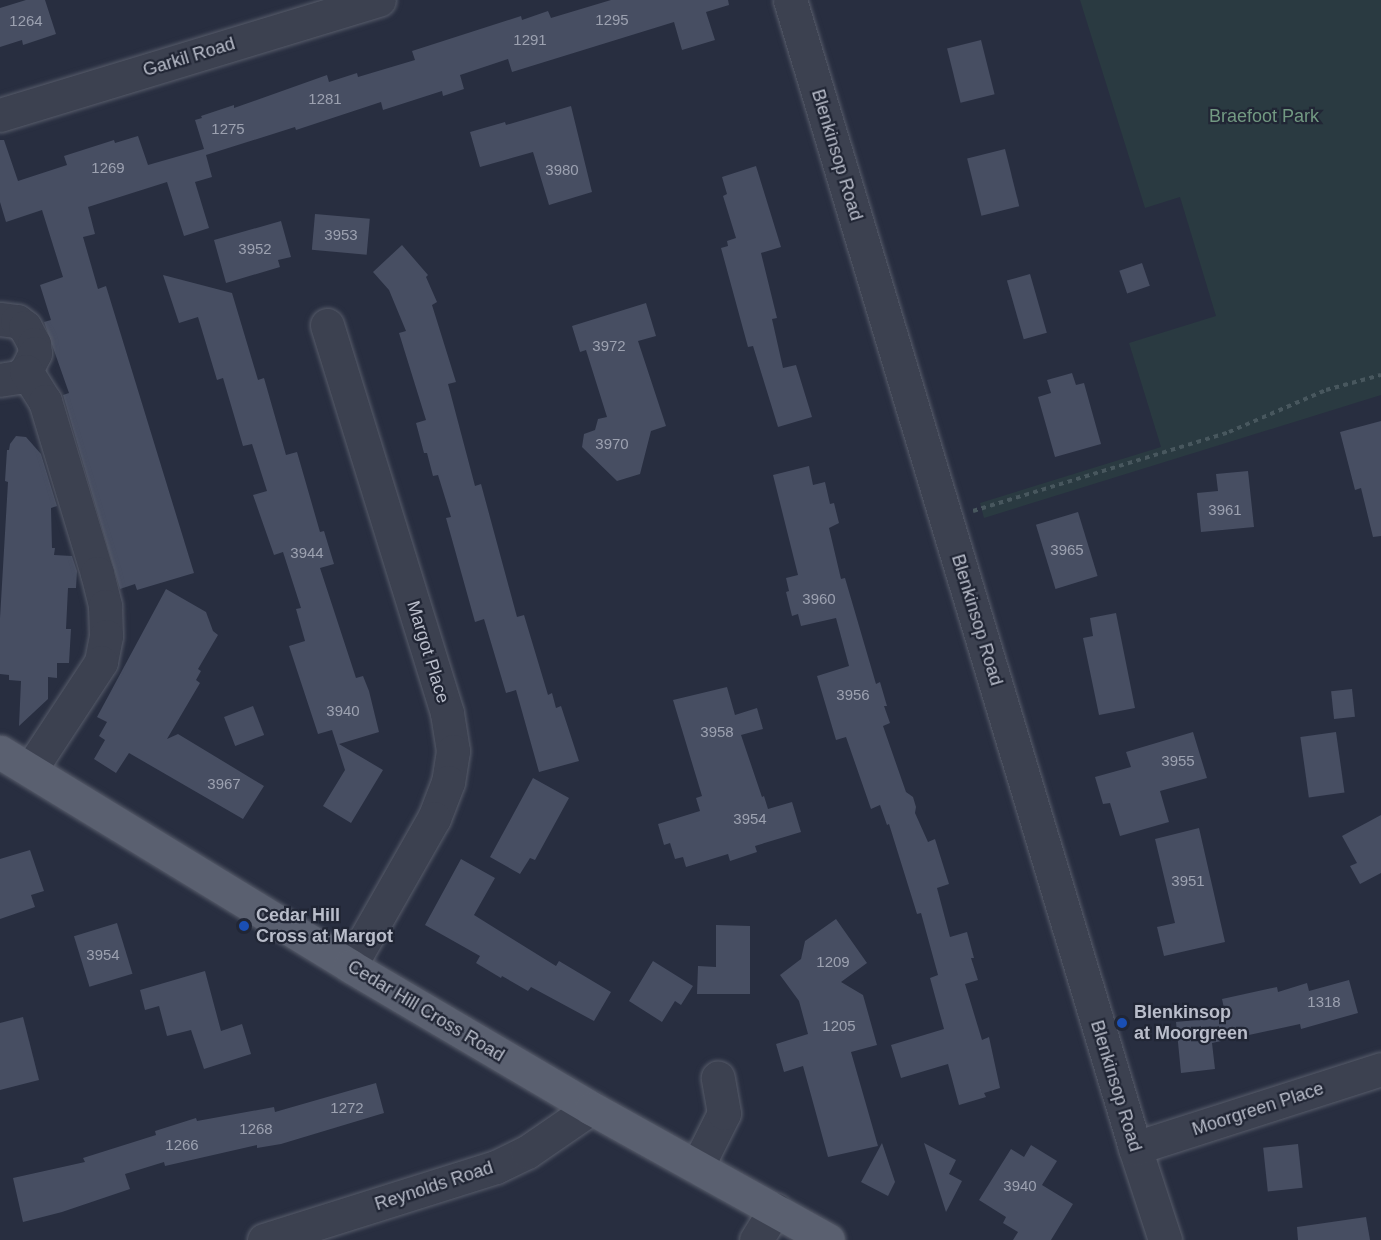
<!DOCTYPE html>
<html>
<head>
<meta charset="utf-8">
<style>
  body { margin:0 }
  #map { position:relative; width:1381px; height:1240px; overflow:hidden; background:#282e40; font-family:Helvetica,sans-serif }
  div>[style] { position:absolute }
  .green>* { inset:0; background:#2a3a41 }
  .building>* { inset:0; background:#474e62; transform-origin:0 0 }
  .path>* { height:4px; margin-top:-2px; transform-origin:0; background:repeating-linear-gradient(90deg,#48575e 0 4.5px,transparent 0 9px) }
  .roads { filter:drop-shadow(0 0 2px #575c6a) drop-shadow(0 0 2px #575c6a) }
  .minor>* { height:33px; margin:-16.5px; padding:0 16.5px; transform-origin:16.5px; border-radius:16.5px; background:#3c4150 }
  .major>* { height:33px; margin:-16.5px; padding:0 16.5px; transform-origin:16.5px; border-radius:16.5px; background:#5a6070 }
  .dots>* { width:16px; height:16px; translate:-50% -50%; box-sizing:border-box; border:3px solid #212635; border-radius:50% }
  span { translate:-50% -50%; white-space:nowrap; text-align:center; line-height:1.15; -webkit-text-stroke:4.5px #212635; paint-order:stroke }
  .number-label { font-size:15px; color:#9ca1b0 }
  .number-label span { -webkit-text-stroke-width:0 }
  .street-label { font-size:18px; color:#b9bdca }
  .park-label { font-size:18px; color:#729982 }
  .poi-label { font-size:18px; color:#b9bdca; font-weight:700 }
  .left { translate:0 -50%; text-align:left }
</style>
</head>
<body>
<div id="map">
  <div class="green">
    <div style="clip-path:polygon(1080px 0,1381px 0,1381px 395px,984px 518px,980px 503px,1161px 447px,1129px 343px,1216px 316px,1180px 197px,1145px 208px)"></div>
  </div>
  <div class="building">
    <div style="clip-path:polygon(26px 0,45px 0,56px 34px,23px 45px,22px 40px,0 47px,0 8px)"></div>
    <div style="clip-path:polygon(611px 0,728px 0,729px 5px,706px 12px,715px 40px,682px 50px,674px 22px,512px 72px,508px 59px,460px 75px,464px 89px,443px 96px,442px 91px,383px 110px,381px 102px,296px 130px,295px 127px,206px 155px,212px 177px,195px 182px,209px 228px,184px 236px,167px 182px,88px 207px,95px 234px,83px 237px,98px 289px,106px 286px,194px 573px,137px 590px,135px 584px,120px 589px,63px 395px,69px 393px,44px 322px,51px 320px,40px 285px,63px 277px,42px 210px,6px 222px,0 202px,0 140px,4px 140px,18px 181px,67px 165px,64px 156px,114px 140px,115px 143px,138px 136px,148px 165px,204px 149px,195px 120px,202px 118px,201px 116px,234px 105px,234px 108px,327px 75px,329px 82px,357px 73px,358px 77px,415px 60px,412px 51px,521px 16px,522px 20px,548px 11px,551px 18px)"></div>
    <div style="left:981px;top:40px;width:56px;height:35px;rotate:76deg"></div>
    <div style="clip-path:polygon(571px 106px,592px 192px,549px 205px,533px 152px,480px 167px,470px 132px,505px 122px,506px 125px)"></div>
    <div style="left:1005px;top:149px;width:59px;height:39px;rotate:76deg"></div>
    <div style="clip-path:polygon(756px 166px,781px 247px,761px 253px,777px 318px,772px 319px,783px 368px,796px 365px,812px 417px,778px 427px,753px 346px,748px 347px,721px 248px,728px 246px,727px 241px,736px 238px,723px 196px,727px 194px,722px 177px)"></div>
    <div style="left:315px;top:214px;width:55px;height:36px;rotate:5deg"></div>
    <div style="clip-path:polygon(281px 221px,291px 257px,278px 260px,280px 267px,226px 283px,214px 240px)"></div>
    <div style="clip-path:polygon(402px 245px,428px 275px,426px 277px,437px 302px,432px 305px,456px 382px,448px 384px,475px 486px,481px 484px,517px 617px,524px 615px,548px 695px,552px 693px,556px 708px,561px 706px,579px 761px,539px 772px,516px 690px,506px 693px,484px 619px,475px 622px,446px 518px,451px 517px,438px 475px,433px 476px,427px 453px,424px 453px,416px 423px,426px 420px,399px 333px,406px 331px,389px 290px,373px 272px)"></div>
    <div style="left:1142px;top:263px;width:24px;height:24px;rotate:71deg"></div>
    <div style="left:1030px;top:274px;width:61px;height:24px;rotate:74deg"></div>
    <div style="clip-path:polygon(163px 275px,232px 293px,258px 380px,264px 378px,286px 455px,297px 452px,320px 532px,324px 531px,334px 564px,320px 568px,356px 678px,363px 676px,369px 691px,379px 732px,339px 744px,383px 770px,351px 823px,323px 806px,345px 770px,332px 730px,318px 734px,289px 646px,305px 641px,296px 609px,301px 608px,283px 552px,274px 555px,253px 495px,267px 491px,252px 444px,243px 446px,223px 378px,217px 380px,198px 317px,179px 323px)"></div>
    <div style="clip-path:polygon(646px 303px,656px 336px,638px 341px,666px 426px,651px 431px,640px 474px,617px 481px,582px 447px,584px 434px,595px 430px,598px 419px,607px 417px,586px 350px,580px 352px,572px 326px)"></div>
    <div style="clip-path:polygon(1072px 373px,1076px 385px,1084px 383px,1101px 444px,1055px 457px,1038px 397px,1051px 393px,1047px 380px)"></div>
    <div style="clip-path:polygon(1381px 421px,1381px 536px,1373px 537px,1361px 488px,1355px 490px,1340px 432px)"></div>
    <div style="clip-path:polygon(16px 436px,26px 437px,41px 454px,57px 506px,51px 508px,52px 548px,55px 548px,54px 555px,72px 556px,77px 571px,76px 588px,68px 588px,66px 629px,71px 629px,69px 663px,57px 663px,57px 678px,48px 677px,48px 699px,19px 726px,21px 681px,9px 680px,9px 675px,0 674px,0 618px,8px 482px,5px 481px,7px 450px,9px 450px,10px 444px)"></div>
    <div style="clip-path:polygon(809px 466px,813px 485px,825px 482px,830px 504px,834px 503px,839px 523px,829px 528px,841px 579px,845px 578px,876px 684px,880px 682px,887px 706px,884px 706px,890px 723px,883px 726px,906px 792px,913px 797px,916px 807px,915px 813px,928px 842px,935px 839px,939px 852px,949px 884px,937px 888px,950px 937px,967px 932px,974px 958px,971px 958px,978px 980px,965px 984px,982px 1040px,989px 1037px,1000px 1088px,984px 1093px,986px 1097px,959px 1105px,948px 1064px,901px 1078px,891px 1045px,944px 1029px,930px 978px,938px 975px,921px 913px,917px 914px,889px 824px,887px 825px,880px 805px,871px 809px,846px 737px,836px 740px,817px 676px,849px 666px,836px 618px,801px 626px,798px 614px,792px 616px,786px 592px,789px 591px,786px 578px,798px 575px,773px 475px)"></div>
    <div style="clip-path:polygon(1248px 471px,1254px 527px,1201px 532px,1197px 493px,1218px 491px,1216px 474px)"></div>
    <div style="left:1078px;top:512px;width:67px;height:44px;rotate:73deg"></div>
    <div style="clip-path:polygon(166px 589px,206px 612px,213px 631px,218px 635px,198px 669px,201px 671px,196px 680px,200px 683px,167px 739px,178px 734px,264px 786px,243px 819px,129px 753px,116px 773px,94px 759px,105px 740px,99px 736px,107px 722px,97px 717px)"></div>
    <div style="clip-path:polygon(1116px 613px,1135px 708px,1099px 715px,1083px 638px,1093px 636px,1090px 618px)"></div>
    <div style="clip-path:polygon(727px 687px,735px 715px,757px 708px,763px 729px,741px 735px,762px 797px,764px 796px,768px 809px,792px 802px,801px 832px,755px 846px,757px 852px,730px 861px,728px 854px,686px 867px,683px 857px,675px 859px,670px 843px,664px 845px,658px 824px,700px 811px,696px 798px,702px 796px,673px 700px)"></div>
    <div style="left:1352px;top:689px;width:28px;height:21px;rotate:84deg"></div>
    <div style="left:253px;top:706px;width:31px;height:31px;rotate:69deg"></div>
    <div style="clip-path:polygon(1193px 732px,1207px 778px,1160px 791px,1169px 822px,1120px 836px,1110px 803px,1103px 804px,1095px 777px,1131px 767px,1126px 752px)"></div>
    <div style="left:1336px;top:732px;width:61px;height:36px;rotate:82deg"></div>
    <div style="clip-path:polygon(533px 778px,569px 798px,535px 860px,530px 858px,520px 874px,490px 857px)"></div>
    <div style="clip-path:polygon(1381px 815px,1381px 873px,1360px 884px,1350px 866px,1357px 863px,1342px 836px)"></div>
    <div style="clip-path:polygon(1199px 828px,1225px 942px,1164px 956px,1157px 927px,1175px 923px,1155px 839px)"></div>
    <div style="clip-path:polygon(30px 850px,44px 891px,31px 895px,35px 907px,0 919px,0 859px)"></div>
    <div style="clip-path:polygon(461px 859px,495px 878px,474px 915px,556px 966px,559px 961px,611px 992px,594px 1021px,531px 987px,528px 991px,502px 976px,501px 978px,476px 963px,480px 956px,425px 925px)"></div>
    <div style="clip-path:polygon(836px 919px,867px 963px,841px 982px,863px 995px,877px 1045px,851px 1052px,878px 1146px,828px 1157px,803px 1066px,784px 1072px,776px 1044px,808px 1034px,799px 1001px,780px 975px,801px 959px,805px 941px)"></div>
    <div style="left:117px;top:923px;width:53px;height:45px;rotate:73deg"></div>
    <div style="clip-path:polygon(716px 925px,750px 926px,750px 994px,697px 994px,698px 966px,716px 967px)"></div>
    <div style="clip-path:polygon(653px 961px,693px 986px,681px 1005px,675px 1001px,662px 1022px,629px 1001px)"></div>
    <div style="clip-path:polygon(205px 971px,221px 1031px,242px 1024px,251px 1054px,204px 1069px,191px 1030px,167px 1036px,159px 1006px,145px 1010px,140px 990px)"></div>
    <div style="clip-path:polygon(1349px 980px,1358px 1013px,1301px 1029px,1300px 1024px,1212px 1043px,1215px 1069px,1181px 1073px,1176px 1022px,1226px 1017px,1222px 999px,1277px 987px,1278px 992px,1307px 983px,1309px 991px)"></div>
    <div style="clip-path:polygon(23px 1017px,39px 1080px,0 1090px,0 1023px)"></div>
    <div style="clip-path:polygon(376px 1083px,384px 1113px,281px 1144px,257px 1148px,257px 1145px,165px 1166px,164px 1162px,125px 1174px,130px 1189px,62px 1212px,23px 1222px,13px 1178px,85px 1162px,83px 1158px,156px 1135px,155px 1131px,196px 1118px,197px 1121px,274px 1107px,275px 1112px)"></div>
    <div style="clip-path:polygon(882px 1143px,895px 1182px,888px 1196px,861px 1182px)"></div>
    <div style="clip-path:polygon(924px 1143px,956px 1160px,949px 1174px,962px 1181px,946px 1212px)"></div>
    <div style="left:1298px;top:1144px;width:44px;height:35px;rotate:84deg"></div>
    <div style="clip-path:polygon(1031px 1145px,1057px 1161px,1042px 1185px,1073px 1204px,1051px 1240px,1013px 1240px,1018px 1232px,1003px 1223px,1006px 1217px,979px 1200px,1011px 1149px,1024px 1157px)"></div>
    <div style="clip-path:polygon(1366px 1217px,1370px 1240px,1298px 1240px,1297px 1227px)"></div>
  </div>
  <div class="path">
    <div style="left:973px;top:511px;width:268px;rotate:-17.1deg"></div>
    <div style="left:1229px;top:432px;width:106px;rotate:-23.4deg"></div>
    <div style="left:1326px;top:390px;width:57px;rotate:-15.3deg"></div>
  </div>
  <div class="roads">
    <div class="minor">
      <div style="left:790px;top:0;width:1199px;rotate:73.27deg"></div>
      <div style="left:1135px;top:1148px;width:97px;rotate:71.9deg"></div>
      <div style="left:0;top:115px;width:396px;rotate:-16.9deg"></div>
      <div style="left:0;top:319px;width:17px;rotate:7deg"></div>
      <div style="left:17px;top:321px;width:10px;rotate:37deg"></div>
      <div style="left:25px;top:327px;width:19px;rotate:62deg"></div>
      <div style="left:34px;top:344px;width:9px;rotate:84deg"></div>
      <div style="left:35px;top:353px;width:20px;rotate:117deg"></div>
      <div style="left:26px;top:371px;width:10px;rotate:143deg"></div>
      <div style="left:18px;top:377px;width:18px;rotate:171deg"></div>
      <div style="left:327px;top:325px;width:406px;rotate:72.8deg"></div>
      <div style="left:447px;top:713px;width:38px;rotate:81deg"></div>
      <div style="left:453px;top:751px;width:31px;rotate:99deg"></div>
      <div style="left:448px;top:782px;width:39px;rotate:111deg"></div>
      <div style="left:434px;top:818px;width:170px;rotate:119.6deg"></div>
      <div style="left:26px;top:371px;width:36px;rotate:58deg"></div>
      <div style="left:45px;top:401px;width:180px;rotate:73.2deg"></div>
      <div style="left:97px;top:573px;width:34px;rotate:76deg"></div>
      <div style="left:105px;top:606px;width:30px;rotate:88deg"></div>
      <div style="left:106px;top:636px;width:26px;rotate:101deg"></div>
      <div style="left:101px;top:662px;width:129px;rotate:123.3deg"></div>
      <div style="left:1135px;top:1148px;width:258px;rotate:-17.8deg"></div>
      <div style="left:697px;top:1167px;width:60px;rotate:-63.4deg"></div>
      <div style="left:724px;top:1113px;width:36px;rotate:-100deg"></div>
      <div style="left:264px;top:1240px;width:243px;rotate:-17.5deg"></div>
      <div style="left:496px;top:1167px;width:34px;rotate:-26deg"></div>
      <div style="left:527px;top:1152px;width:78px;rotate:-34.5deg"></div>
      <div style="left:756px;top:1240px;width:36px;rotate:-58deg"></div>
    </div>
    <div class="major">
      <div style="left:0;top:752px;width:410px;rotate:31.4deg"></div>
      <div style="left:350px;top:966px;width:280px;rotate:30.5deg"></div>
      <div style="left:591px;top:1108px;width:271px;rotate:29.1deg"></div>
    </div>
  </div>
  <div class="dots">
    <div style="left:244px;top:926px;background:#1a4fb4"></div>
    <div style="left:1122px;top:1023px;background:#1a4fb4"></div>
  </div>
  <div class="number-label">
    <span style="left:612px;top:20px">1295</span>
    <span style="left:26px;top:21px">1264</span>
    <span style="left:530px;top:40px">1291</span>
    <span style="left:325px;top:99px">1281</span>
    <span style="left:228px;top:129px">1275</span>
    <span style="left:108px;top:168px">1269</span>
    <span style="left:562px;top:170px">3980</span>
    <span style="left:341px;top:235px">3953</span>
    <span style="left:255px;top:249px">3952</span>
    <span style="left:609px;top:346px">3972</span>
    <span style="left:612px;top:444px">3970</span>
    <span style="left:1225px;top:510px">3961</span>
    <span style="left:1067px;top:550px">3965</span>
    <span style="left:307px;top:553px">3944</span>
    <span style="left:819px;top:599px">3960</span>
    <span style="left:853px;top:695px">3956</span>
    <span style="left:343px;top:711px">3940</span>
    <span style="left:717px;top:732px">3958</span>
    <span style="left:1178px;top:761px">3955</span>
    <span style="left:224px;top:784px">3967</span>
    <span style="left:750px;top:819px">3954</span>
    <span style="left:1188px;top:881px">3951</span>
    <span style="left:103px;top:955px">3954</span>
    <span style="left:833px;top:962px">1209</span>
    <span style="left:1324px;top:1002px">1318</span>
    <span style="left:839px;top:1026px">1205</span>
    <span style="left:347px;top:1108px">1272</span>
    <span style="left:256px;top:1129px">1268</span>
    <span style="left:182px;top:1145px">1266</span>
    <span style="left:1020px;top:1186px">3940</span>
  </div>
  <div class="street-label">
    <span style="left:189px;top:57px;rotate:-17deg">Garkil Road</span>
    <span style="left:837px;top:155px;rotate:73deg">Blenkinsop Road</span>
    <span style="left:977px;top:620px;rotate:73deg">Blenkinsop Road</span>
    <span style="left:428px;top:652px;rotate:73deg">Margot Place</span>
    <span style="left:426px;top:1011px;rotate:31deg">Cedar Hill Cross Road</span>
    <span style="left:1116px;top:1086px;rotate:73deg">Blenkinsop Road</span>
    <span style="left:1258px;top:1109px;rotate:-18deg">Moorgreen Place</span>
    <span style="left:434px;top:1186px;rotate:-18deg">Reynolds Road</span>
  </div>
  <div class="park-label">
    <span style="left:1264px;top:116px">Braefoot Park</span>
  </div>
  <div class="poi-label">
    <span class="left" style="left:256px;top:926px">Cedar Hill<br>Cross at Margot</span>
    <span class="left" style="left:1134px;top:1023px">Blenkinsop<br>at Moorgreen</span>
  </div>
</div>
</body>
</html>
